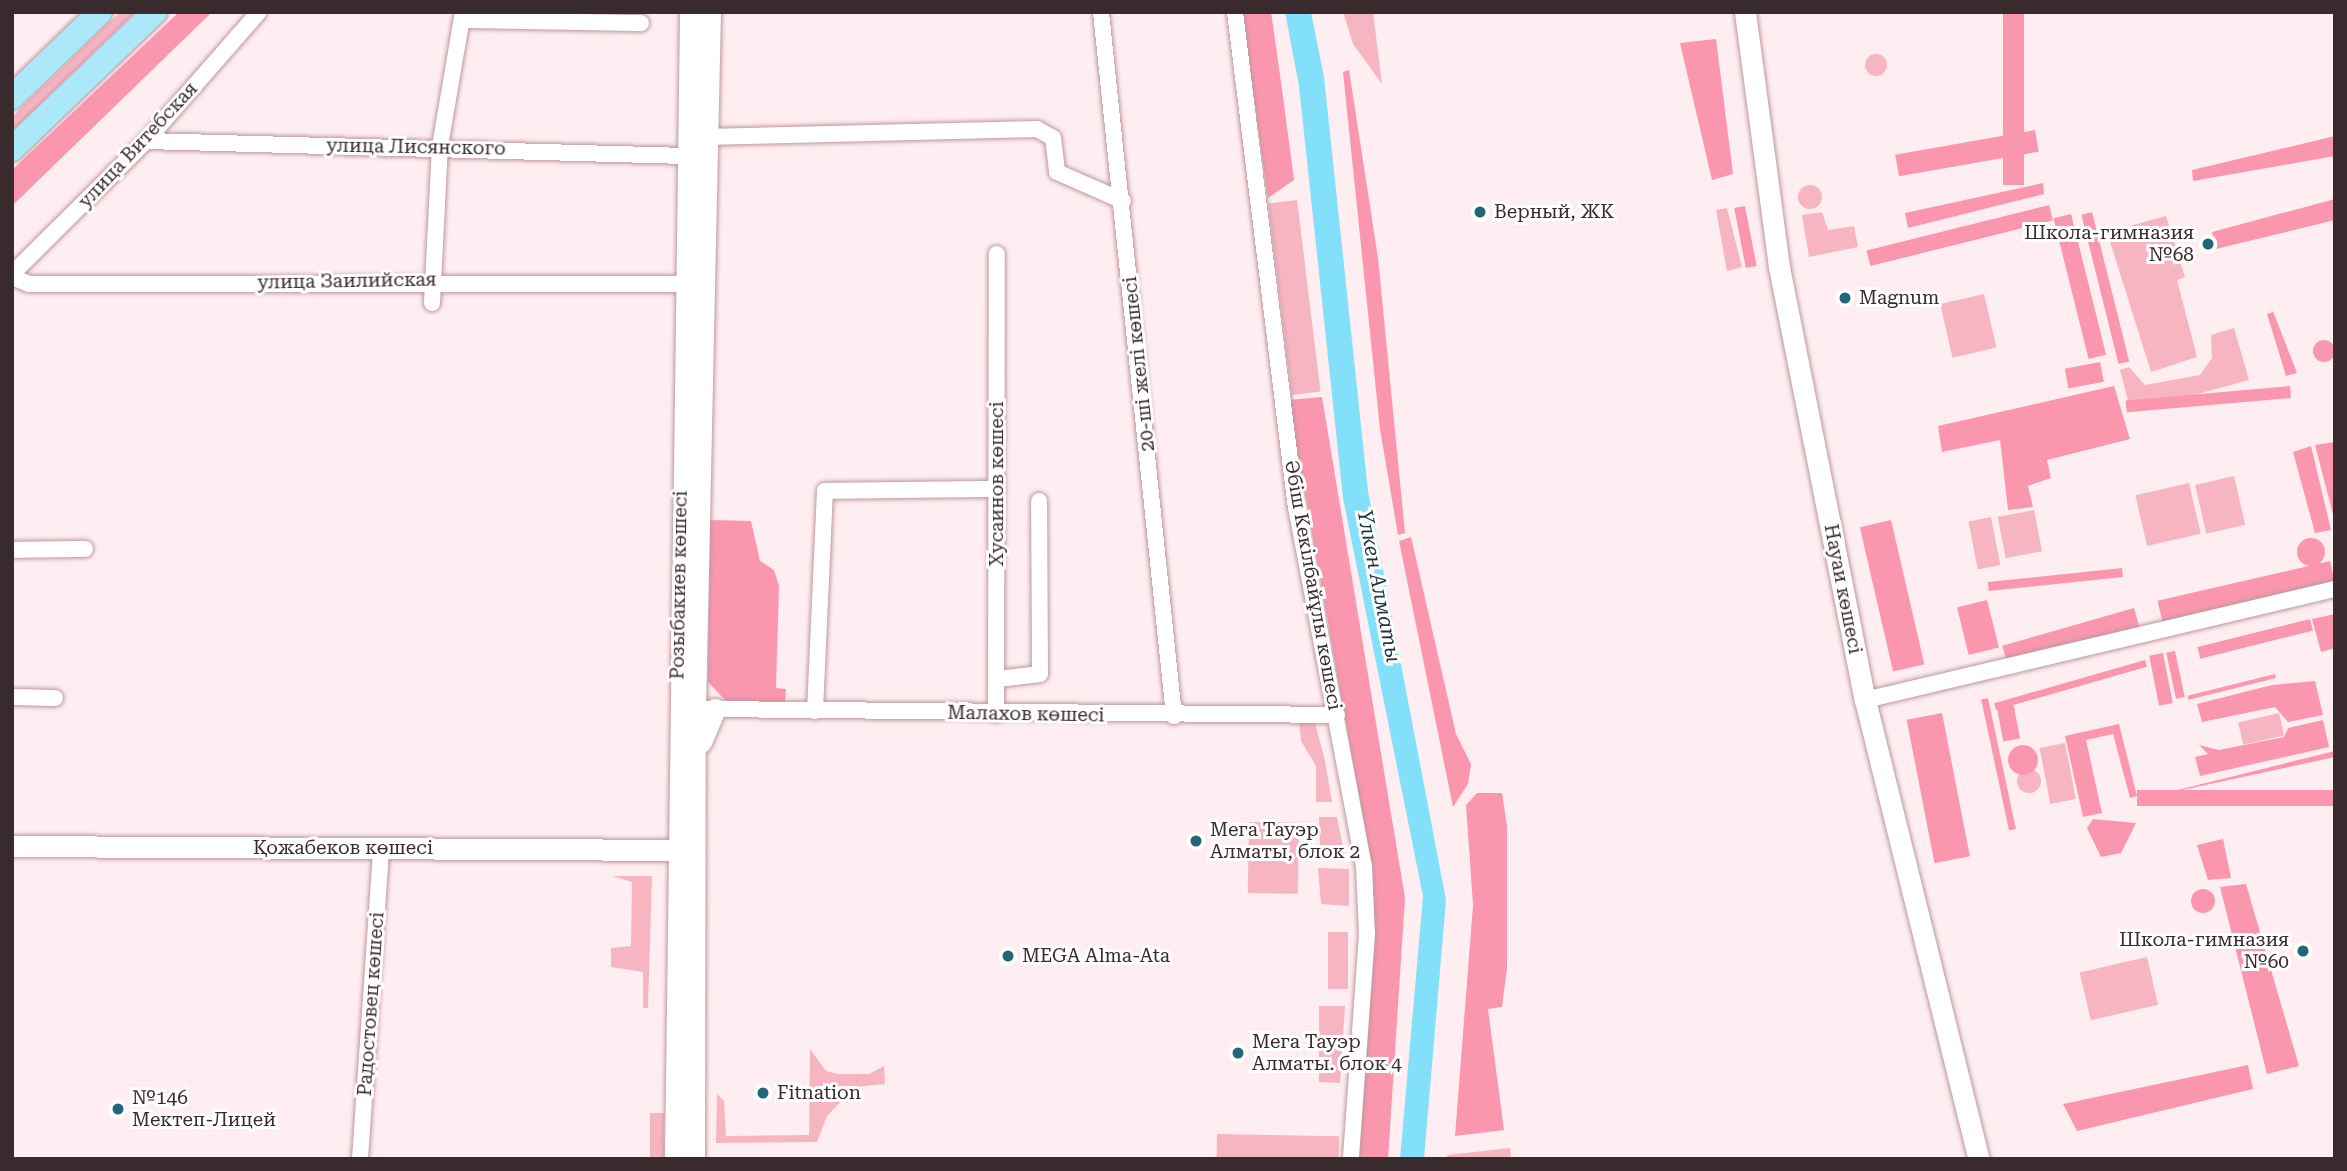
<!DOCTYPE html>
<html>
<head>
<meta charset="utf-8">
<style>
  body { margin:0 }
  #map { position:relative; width:2347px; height:1171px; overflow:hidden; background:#ffeef1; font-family:"Roboto Serif",serif }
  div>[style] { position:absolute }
  .green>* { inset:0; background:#f7b5c2; transform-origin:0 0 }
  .round { border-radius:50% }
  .forest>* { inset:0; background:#fa97ae; transform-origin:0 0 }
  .water>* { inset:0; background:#82e0fb }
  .roads { filter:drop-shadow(0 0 2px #bd979e) drop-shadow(0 0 2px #bd979e) }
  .street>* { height:16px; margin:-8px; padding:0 8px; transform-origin:8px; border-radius:8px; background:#fff }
  .secondary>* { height:21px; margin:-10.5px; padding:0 10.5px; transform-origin:10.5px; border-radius:10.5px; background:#fff }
  .primary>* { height:24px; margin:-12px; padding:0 12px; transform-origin:12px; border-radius:12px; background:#aae8fa }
  .dots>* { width:19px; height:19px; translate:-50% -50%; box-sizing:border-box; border:4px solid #fff; border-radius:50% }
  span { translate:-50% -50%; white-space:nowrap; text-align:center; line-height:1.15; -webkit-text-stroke:6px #fff; paint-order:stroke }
  .street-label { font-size:19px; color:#392a2d }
  .poi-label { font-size:19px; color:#392a2d }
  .left { translate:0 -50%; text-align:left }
  .right { translate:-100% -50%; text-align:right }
  .water-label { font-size:21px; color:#20363c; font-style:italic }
  .frame { position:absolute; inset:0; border:14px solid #392a2d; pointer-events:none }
</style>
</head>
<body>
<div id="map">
  <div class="green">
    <div style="clip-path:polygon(120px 12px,135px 12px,12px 131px,12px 117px)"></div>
    <div style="clip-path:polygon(1343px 12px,1373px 12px,1382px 84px,1353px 44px)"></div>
    <div class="round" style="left:1865px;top:54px;width:22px;height:22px"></div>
    <div class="round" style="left:1798px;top:185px;width:24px;height:24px"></div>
    <div style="left:1297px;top:200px;width:193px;height:29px;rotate:83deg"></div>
    <div style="clip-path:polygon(1727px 208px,1742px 267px,1727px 271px,1716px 210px)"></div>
    <div style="clip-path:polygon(1822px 212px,1828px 230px,1854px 226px,1858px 247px,1809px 257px,1802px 215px)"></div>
    <div style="clip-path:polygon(2166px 216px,2185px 277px,2177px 280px,2197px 357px,2151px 372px,2107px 232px)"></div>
    <div style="left:1984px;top:294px;width:55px;height:45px;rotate:77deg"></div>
    <div style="clip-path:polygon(2234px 328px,2249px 380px,2131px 412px,2120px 370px,2129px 367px,2145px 385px,2200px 375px,2212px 358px,2211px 335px)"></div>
    <div style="left:2234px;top:476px;width:50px;height:40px;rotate:77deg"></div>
    <div style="left:2189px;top:483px;width:52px;height:55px;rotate:77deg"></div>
    <div style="left:2034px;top:510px;width:42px;height:37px;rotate:79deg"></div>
    <div style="left:1991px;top:517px;width:49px;height:23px;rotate:79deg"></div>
    <div style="left:2279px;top:713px;width:23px;height:42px;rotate:77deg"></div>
    <div style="clip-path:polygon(1314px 719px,1325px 761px,1332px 802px,1316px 802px,1316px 766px,1301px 741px,1299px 720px)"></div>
    <div style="left:2065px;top:743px;width:57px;height:26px;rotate:79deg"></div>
    <div class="round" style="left:2017px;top:769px;width:24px;height:24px"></div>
    <div style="clip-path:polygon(1319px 817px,1337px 817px,1345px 857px,1320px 850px)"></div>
    <div style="left:1249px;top:822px;width:50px;height:71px;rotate:1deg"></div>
    <div style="clip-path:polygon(1318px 868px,1349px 869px,1349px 906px,1321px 904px)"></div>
    <div style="clip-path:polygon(612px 876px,652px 876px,648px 1008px,643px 1008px,643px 972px,611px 967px,611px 948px,631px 946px,632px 882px)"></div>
    <div style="left:1328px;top:932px;width:20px;height:57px"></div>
    <div style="left:2147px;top:957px;width:49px;height:69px;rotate:77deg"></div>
    <div style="clip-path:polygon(1319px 1006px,1345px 1006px,1340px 1083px,1319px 1082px)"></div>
    <div style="clip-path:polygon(810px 1049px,826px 1071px,838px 1074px,869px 1074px,884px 1066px,885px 1084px,855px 1087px,827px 1116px,817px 1142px,716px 1143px,717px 1094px,724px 1101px,726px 1136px,809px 1135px)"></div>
    <div style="left:664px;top:1113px;width:46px;height:14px;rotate:90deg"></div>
    <div style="left:1217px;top:1134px;width:122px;height:25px;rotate:1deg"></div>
    <div style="clip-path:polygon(1510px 1148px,1511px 1159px,1448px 1159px,1447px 1155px)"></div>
  </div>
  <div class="forest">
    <div style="clip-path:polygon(179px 12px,212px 12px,12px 206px,12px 170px)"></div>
    <div style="clip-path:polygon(1242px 12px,1271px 12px,1281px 82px,1294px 180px,1268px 198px)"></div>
    <div style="left:2003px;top:12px;width:21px;height:173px"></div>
    <div style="clip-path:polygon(1716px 39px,1733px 174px,1712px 180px,1680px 43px)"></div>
    <div style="clip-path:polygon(1349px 70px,1378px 258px,1405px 533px,1398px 535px,1380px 429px,1343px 72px)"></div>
    <div style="left:2035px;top:130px;width:22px;height:142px;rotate:80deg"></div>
    <div style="clip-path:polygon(2335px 136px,2335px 156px,2193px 181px,2192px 170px)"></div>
    <div style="clip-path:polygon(2043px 183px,2044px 194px,1908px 228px,1905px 213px)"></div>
    <div style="clip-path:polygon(2335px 199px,2335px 220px,2216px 249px,2212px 232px)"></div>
    <div style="left:2049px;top:205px;width:16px;height:188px;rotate:76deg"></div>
    <div style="left:1745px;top:206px;width:61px;height:11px;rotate:79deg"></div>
    <div style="left:2092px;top:212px;width:154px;height:11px;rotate:76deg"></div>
    <div style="left:2071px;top:214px;width:145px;height:18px;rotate:76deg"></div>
    <div style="clip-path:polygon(2269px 301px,2297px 373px,2286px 376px,2267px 314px,2273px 312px)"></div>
    <div class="round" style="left:2313px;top:340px;width:22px;height:22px"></div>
    <div style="left:2100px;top:362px;width:20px;height:36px;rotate:79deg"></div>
    <div style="clip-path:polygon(2114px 386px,2130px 439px,2047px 460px,2051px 478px,2028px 486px,2033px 507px,2008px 510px,2000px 440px,1942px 452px,1938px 426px)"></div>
    <div style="left:2290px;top:386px;width:12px;height:165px;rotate:85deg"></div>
    <div style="clip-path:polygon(1322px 397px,1405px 898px,1388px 1159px,1358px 1159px,1366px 834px,1288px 400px)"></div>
    <div style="clip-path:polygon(2335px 442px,2335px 522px,2315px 445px)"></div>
    <div style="clip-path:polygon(2311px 446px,2331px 530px,2315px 533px,2293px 452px)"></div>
    <div style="clip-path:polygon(710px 520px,751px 521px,760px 561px,774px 570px,779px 586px,776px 688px,786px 689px,785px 702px,726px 701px,708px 682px)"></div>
    <div style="left:1891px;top:520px;width:148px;height:32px;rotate:77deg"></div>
    <div style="clip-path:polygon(1411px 537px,1456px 734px,1471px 764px,1468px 784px,1453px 807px,1399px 541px)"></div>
    <div class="round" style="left:2297px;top:538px;width:28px;height:28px"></div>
    <div style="left:2330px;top:561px;width:22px;height:177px;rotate:77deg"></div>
    <div style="left:2122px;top:568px;width:9px;height:135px;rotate:84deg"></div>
    <div style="left:1987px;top:600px;width:49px;height:31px;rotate:76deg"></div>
    <div style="left:2134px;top:608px;width:22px;height:137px;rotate:74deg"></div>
    <div style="clip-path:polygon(2335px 614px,2335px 648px,2321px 652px,2312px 619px)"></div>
    <div style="left:2310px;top:619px;width:12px;height:116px;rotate:76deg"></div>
    <div style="left:2175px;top:651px;width:47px;height:9px;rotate:78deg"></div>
    <div style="left:2163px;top:653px;width:51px;height:14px;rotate:79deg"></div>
    <div style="left:2145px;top:660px;width:7px;height:157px;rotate:74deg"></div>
    <div style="left:2275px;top:674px;width:4px;height:90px;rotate:76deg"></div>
    <div style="clip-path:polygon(2315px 681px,2323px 715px,2288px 722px,2275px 707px,2202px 722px,2197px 704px,2272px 685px)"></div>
    <div style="left:1988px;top:698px;width:134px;height:7px;rotate:78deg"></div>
    <div style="left:2013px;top:702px;width:37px;height:17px;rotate:79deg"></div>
    <div style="left:1942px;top:713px;width:146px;height:36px;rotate:79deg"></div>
    <div style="clip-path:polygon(2323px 720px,2329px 747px,2200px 776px,2195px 757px,2208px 754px,2199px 745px,2219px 750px,2284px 737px,2288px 728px)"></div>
    <div style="clip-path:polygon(2119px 724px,2137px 796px,2130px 798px,2113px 734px,2086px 740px,2102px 813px,2083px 817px,2065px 736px)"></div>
    <div class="round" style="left:2008px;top:745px;width:30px;height:30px"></div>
    <div style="clip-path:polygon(2335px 751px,2335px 757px,2145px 798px)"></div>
    <div style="left:2335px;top:790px;width:16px;height:198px;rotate:90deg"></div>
    <div style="clip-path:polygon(1477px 793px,1502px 793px,1507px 826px,1507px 968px,1502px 1007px,1488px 1009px,1504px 1130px,1455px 1136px,1473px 905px,1466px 805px)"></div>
    <div style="clip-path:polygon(2093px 819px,2136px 823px,2121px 853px,2101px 857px,2087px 828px)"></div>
    <div style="clip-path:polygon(2223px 839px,2231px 878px,2208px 880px,2197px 845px)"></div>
    <div style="clip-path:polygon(2246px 884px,2299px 1066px,2267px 1074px,2220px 887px)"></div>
    <div class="round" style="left:2191px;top:889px;width:24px;height:24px"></div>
    <div style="clip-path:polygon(2248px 1065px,2253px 1089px,2077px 1131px,2063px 1104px)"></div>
  </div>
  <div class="water">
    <div style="clip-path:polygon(1285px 12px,1311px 12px,1324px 77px,1368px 491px,1446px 900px,1424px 1159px,1400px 1159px,1423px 896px,1343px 498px,1299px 86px)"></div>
  </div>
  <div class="roads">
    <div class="street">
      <div style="left:1101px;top:12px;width:708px;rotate:84.08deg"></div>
      <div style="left:1235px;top:12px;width:499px;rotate:83deg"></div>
      <div style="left:1296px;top:507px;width:365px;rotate:79.3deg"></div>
      <div style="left:1364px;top:866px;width:68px;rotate:87.5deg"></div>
      <div style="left:1367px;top:934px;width:226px;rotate:94.1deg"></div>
      <div style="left:463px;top:20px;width:178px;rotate:1deg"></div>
      <div style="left:705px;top:137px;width:332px;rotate:-1.4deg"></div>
      <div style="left:1037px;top:129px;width:18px;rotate:29deg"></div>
      <div style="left:1053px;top:138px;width:34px;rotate:83deg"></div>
      <div style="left:1057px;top:172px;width:72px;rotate:23.7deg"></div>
      <div style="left:146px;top:141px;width:539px;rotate:1.59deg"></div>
      <div style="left:12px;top:274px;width:189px;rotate:-44.8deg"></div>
      <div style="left:146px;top:141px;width:171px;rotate:-48.8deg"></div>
      <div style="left:12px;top:277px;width:18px;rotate:22deg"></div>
      <div style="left:29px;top:284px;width:654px"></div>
      <div style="left:432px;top:303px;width:157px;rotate:-87.1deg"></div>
      <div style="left:440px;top:146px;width:136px;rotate:-80.3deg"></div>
      <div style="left:12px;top:550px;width:73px;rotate:-0.8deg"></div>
      <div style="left:998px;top:679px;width:42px;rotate:-6.8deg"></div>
      <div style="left:1040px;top:674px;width:173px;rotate:-90.3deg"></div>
      <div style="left:12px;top:697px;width:43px;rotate:1.3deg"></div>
      <div style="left:1865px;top:700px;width:483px;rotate:-13.3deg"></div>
      <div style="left:706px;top:709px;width:631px;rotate:0.54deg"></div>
      <div style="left:815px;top:711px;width:220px;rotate:-87.4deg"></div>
      <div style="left:825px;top:491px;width:172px;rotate:-0.7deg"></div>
      <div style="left:996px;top:714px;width:460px;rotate:-89.9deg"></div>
      <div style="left:360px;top:1159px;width:311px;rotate:-86.1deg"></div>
    </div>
    <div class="secondary">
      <div style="left:1745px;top:12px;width:257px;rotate:82.4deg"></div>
      <div style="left:1779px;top:267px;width:441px;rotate:78.8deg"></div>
      <div style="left:1865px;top:700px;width:473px;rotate:76.1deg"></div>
      <div style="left:701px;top:742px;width:36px;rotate:-67deg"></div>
      <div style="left:12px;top:846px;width:677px;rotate:0.34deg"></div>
      <div style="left:675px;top:1159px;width:1147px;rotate:-89.25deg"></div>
      <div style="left:694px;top:1159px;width:450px;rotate:-89.9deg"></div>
      <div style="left:695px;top:709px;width:697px;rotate:-88.77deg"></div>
    </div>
    <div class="primary">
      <div style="left:12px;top:97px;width:122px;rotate:-44deg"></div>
      <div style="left:12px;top:149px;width:198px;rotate:-43.8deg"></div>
    </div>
  </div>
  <div class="dots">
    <div style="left:1480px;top:212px;background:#236678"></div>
    <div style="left:2208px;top:244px;background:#236678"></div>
    <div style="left:1845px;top:298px;background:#236678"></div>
    <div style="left:1196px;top:841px;background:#236678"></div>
    <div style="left:2303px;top:951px;background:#236678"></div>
    <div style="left:1008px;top:956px;background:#236678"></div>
    <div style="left:1238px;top:1053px;background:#236678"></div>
    <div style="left:763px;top:1093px;background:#236678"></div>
    <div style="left:118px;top:1109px;background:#236678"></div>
  </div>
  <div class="street-label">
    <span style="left:138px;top:145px;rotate:-47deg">улица Витебская</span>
    <span style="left:416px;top:147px;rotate:1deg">улица Лисянского</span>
    <span style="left:347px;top:281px;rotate:-1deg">улица Заилийская</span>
    <span style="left:1139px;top:364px;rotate:-96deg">20-ші желі көшесі</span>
    <span style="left:997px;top:484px;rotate:-90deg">Хусаинов көшесі</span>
    <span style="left:679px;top:585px;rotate:-89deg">Розыбакиев көшесі</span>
    <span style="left:1313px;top:585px;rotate:80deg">Әбіш Кекілбайұлы көшесі</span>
    <span style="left:1843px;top:589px;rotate:79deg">Науаи көшесі</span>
    <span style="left:1026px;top:714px;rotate:1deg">Малахов көшесі</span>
    <span style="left:343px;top:848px">Қожабеков көшесі</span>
    <span style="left:371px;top:1004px;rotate:-86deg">Радостовец көшесі</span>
  </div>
  <div class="poi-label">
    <span class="left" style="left:1494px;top:212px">Верный, ЖК</span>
    <span class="right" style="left:2194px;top:244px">Школа-гимназия<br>№68</span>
    <span class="left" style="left:1859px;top:298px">Magnum</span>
    <span class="left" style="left:1210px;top:841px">Мега Тауэр<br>Алматы, блок 2</span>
    <span class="right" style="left:2289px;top:951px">Школа-гимназия<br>№60</span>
    <span class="left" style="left:1022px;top:956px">MEGA Alma-Ata</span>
    <span class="left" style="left:1252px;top:1053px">Мега Тауэр<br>Алматы. блок 4</span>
    <span class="left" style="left:777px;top:1093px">Fitnation</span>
    <span class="left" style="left:132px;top:1109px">№146<br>Мектеп-Лицей</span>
  </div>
  <div class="water-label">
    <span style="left:1379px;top:586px;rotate:79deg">Үлкен Алматы</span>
  </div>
  <div class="frame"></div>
</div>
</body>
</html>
